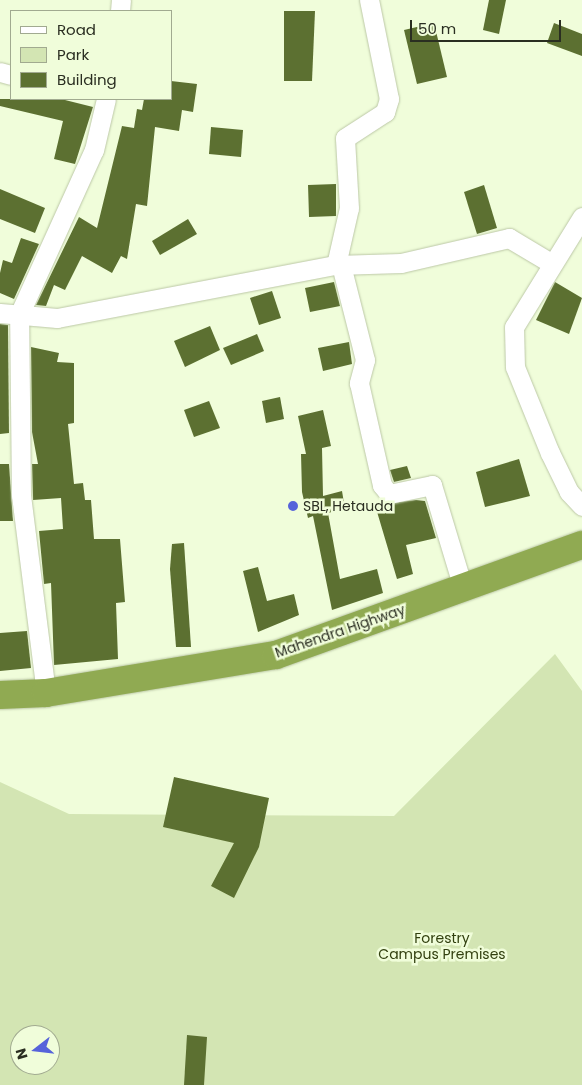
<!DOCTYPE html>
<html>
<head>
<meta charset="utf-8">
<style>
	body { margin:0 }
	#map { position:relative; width:582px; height:1085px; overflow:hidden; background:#f0fdda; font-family:Poppins,sans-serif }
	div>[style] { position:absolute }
	.green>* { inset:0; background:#d3e5b3 }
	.building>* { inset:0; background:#5c7031 }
	.roads { filter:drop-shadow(0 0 1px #bcc8a7) drop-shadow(0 0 1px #bcc8a7) }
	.minor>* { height:19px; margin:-9.5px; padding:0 9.5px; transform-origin:9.5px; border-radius:9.5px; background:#fff }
	.trunk>* { height:28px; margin:-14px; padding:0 14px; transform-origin:14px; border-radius:14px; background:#90aa52 }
	.dots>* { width:14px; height:14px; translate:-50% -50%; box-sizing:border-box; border:2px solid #f0fdda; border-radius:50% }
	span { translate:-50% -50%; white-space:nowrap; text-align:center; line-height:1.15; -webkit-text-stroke:5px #f0fdda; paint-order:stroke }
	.poi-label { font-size:14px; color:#2a2e21 }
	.left { translate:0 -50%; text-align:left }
	.street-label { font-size:14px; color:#2a2e21 }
	.park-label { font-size:14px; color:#32400f }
	.legend { position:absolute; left:10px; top:10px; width:162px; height:90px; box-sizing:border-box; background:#f0fdda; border:1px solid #a1aa90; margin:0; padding:6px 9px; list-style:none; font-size:15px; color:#2a2e21 }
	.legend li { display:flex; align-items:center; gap:10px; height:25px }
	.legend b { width:25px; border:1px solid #a1aa90 }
	.north { position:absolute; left:10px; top:1025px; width:50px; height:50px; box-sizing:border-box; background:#f0fdda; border:1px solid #a1aa90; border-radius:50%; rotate:254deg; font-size:14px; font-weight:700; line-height:20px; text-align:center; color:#2a2e21 }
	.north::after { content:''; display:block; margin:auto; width:18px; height:22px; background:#5663da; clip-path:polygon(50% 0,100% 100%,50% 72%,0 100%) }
	.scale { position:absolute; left:410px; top:20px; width:151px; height:22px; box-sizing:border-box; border:2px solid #2a2e21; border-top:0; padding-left:6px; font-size:15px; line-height:18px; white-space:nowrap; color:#2a2e21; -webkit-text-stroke:4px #f0fdda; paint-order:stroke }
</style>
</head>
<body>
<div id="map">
	<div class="green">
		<div style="clip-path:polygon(evenodd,555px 654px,582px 691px,582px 1085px,0 1085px,0 782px,69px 814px,394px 816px,555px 654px,20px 1035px,50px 1035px,50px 1065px,20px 1065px,20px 1035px)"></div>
	</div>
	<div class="building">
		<div style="clip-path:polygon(489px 0,506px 0,499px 34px,483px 30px)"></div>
		<div style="clip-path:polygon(284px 11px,315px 11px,312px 81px,284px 81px)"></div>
		<div style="clip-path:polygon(434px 23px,447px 77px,417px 84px,404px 30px)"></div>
		<div style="clip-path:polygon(554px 23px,582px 34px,582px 56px,547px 43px)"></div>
		<div style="clip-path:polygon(171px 81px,197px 84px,193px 112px,182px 110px,179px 131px,155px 127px,147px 206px,136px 204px,127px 259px,121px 256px,112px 273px,82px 256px,65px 290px,54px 285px,46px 306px,36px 305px,79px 217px,97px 228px,122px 126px,134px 128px,137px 109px,142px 110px,144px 99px,171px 99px)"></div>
		<div style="clip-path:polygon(0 99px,61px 99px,93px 107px,75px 164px,54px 159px,63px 121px,0 106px)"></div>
		<div style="clip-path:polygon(211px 127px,243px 130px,241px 157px,209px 154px)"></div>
		<div style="clip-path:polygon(336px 184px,336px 216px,309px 217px,308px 185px)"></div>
		<div style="clip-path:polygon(484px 185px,497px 228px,477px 234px,464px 192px)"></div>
		<div style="clip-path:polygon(0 189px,45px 208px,35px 233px,0 219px)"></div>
		<div style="clip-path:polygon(188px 219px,197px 234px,160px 255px,152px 241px)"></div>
		<div style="clip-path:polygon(21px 238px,39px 244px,14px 299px,0 293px,0 273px,3px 260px,12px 263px)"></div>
		<div style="clip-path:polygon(334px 282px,340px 306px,310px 312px,305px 288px)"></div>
		<div style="clip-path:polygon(555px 282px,582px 298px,569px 334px,536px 320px)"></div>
		<div style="clip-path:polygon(272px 291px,281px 318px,259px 325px,250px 298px)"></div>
		<div style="clip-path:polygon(0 324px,8px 325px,9px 433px,0 434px)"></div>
		<div style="clip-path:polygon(210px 326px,220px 350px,185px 367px,174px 341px)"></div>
		<div style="clip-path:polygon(257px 334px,264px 351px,231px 365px,223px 348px)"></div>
		<div style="clip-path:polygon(349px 342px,352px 364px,323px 371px,318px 348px)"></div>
		<div style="clip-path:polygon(31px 347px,59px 353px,57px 362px,74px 363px,74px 423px,68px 424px,74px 484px,83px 483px,85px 500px,91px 500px,94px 539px,120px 539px,125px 602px,116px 603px,118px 659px,54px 665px,51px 583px,44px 584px,39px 531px,63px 529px,61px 498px,33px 500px,32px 464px,38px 464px,32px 432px)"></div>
		<div style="clip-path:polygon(280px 397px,284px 419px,266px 423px,262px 401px)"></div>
		<div style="clip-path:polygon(209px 401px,220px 428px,194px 437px,184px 410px)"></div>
		<div style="clip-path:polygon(323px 410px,331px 446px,322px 448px,323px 496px,342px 491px,345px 509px,328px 513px,340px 579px,377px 569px,383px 593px,332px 610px,313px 516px,308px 518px,302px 492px,301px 454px,306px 454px,298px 416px)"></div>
		<div style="clip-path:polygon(519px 459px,530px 496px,485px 507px,476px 472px)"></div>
		<div style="clip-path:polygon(0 464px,9px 464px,13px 521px,0 521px)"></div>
		<div style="clip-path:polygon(407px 466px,411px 478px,394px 482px,390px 470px)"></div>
		<div style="clip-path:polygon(416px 500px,425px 501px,436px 538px,406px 545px,413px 574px,397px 579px,375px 505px)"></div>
		<div style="clip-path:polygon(184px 543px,191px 647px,176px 647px,170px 569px,172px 544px)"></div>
		<div style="clip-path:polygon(258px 567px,267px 601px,294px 594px,299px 615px,258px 632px,243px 571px)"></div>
		<div style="clip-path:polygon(27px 631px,31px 668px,0 671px,0 633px)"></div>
		<div style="clip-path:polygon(174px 777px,269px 798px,259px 847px,234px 898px,211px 886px,234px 843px,163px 827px)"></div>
		<div style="clip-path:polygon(187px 1035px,207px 1037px,204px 1085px,184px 1085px)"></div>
	</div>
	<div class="roads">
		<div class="minor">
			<div style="left:120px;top:11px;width:11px;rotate:-85deg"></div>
			<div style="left:0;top:72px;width:11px;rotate:15deg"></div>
			<div style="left:582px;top:217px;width:129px;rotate:121.7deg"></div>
			<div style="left:514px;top:327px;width:40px;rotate:88.6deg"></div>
			<div style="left:515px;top:367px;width:93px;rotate:67.9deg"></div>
			<div style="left:550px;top:453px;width:43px;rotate:64deg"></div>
			<div style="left:569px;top:492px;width:19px;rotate:47deg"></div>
			<div style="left:336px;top:265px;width:58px;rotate:-77.2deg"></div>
			<div style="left:349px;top:208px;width:70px;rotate:-93.3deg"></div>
			<div style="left:345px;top:138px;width:48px;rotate:-33deg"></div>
			<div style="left:385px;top:112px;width:14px;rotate:-73deg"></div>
			<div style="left:389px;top:99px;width:101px;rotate:-101.4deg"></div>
			<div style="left:341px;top:265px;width:98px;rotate:75.8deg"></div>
			<div style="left:365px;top:360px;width:24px;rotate:105deg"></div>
			<div style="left:359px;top:383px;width:105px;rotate:77.3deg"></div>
			<div style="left:382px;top:485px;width:11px;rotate:52deg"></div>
			<div style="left:389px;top:494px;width:44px;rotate:-11.8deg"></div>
			<div style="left:432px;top:485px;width:108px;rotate:73.2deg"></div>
			<div style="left:0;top:313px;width:57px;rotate:5deg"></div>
			<div style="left:57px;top:318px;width:284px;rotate:-10.8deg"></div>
			<div style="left:336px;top:265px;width:65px;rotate:-1.8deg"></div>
			<div style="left:401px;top:263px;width:111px;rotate:-13deg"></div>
			<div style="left:509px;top:238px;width:49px;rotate:30.8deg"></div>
			<div style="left:46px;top:693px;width:200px;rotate:-97.2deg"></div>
			<div style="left:21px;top:495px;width:180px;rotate:-90.6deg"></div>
			<div style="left:19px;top:315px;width:181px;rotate:-65.6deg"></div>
			<div style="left:94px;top:150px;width:52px;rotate:-76.8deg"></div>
		</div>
		<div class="trunk">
			<div style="left:0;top:695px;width:46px;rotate:-2.5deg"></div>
			<div style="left:46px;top:693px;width:233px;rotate:-9.4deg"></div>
			<div style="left:276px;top:655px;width:325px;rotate:-19.8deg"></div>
		</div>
	</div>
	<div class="dots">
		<div style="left:293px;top:506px;background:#5663da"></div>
	</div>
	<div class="poi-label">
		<span class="left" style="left:303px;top:506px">SBL, Hetauda</span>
	</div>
	<div class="street-label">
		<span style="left:340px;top:631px;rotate:-19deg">Mahendra Highway</span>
	</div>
	<div class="park-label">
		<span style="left:442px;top:946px">Forestry<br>Campus Premises</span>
	</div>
	<ul class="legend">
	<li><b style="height:6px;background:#fff"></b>Road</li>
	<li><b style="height:14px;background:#d3e5b3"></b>Park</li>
	<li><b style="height:14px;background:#5c7031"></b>Building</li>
	</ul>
	<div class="north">N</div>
	<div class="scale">50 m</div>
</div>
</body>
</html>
